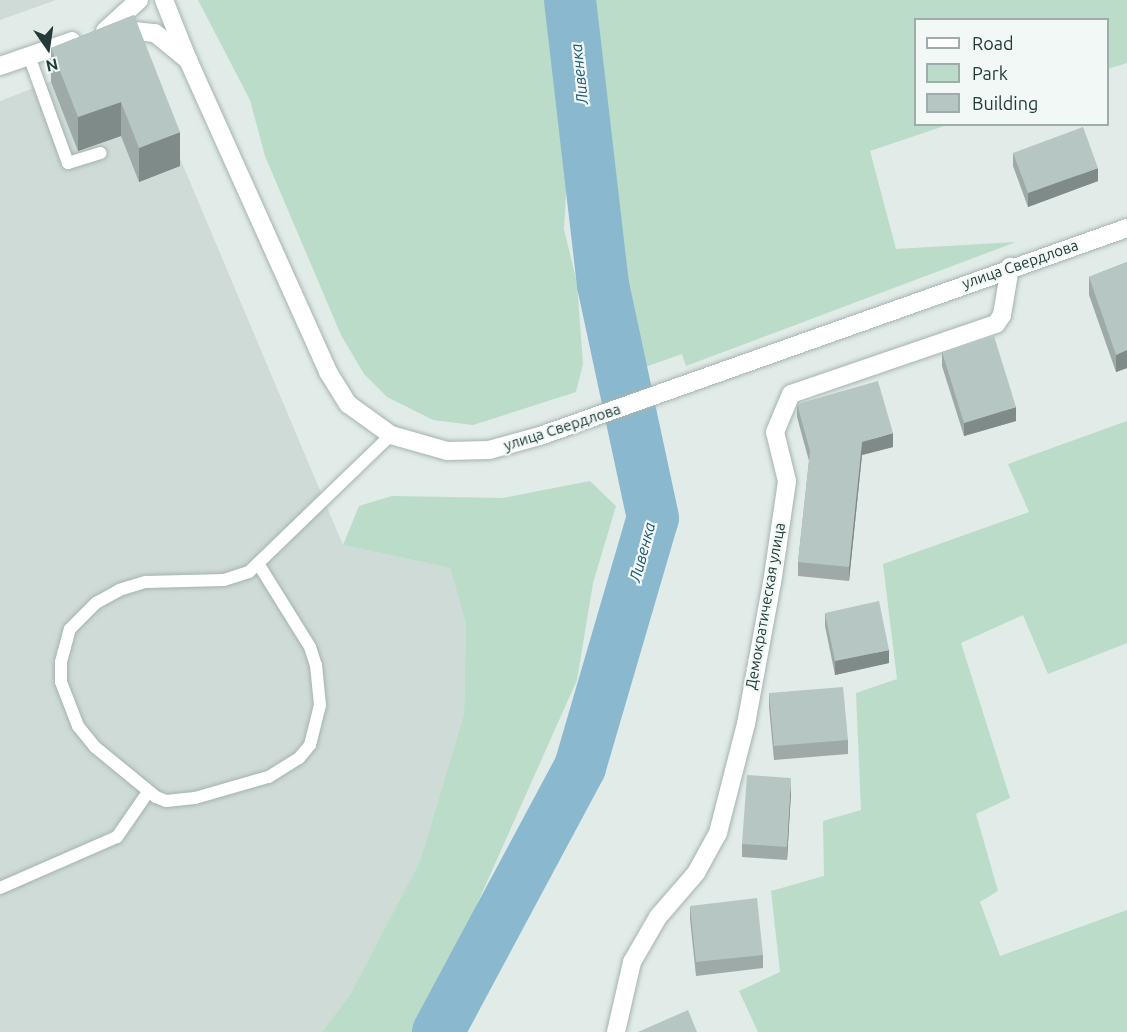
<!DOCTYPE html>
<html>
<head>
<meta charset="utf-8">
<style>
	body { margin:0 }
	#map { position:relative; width:1127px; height:1032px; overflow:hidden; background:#e1ebe8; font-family:Ubuntu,sans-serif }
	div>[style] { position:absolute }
	.built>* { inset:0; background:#cfdbd7 }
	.green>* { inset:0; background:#badcc9 }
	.river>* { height:52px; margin:-26px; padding:0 26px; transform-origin:26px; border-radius:26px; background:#8ab9cf }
	.roads { filter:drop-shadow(0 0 2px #a4b3b0) drop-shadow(0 0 2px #a4b3b0) }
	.lane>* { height:12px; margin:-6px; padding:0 6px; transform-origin:6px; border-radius:6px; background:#fff }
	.street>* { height:18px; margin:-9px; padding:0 9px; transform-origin:9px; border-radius:9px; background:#fff }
	.secondary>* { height:18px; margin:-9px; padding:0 9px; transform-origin:9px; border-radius:9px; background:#fff }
	.wall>* { inset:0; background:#9daaa7 }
	.shaded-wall>* { inset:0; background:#7f8b88 }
	.building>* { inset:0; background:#b6c6c2 }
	span { translate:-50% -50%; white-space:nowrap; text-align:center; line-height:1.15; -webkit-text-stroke:4.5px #f1f8f6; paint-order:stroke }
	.street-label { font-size:15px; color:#223b38 }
	.water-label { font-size:16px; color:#1e5875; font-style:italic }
	.legend { position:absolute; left:914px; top:18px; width:195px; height:108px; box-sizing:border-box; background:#f1f8f6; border:2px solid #9eacaa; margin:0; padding:8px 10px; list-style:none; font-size:18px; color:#223b38 }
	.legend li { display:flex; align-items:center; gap:12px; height:30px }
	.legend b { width:30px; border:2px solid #9eacaa }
	.north { position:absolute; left:18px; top:18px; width:60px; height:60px; -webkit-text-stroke:4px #f1f8f6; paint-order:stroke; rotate:167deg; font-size:16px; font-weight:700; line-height:24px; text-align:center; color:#223b38 }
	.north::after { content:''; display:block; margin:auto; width:21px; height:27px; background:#223b38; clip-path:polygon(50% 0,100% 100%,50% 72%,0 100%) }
</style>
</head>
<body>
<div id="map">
	<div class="built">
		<div style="clip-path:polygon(0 0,56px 0,0 20px)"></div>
		<div style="clip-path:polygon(134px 49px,343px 545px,450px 568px,466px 624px,464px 714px,420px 861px,351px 993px,322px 1032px,0 1032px,0 101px)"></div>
	</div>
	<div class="green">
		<div style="clip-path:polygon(198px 0,551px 0,567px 176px,564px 229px,577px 283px,583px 364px,576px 392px,473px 425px,433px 420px,387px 397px,364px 374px,341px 335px,265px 156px,250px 100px)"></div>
		<div style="clip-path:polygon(587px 0,1127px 0,1127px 63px,1108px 69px,1108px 20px,916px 20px,916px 124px,947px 125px,870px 151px,896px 249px,1016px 242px,686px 366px,682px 354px,631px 372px,629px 343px,634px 313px,626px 274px,608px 231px,610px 216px)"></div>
		<div style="clip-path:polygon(1127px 421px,1127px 643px,1048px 674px,1023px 615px,961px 643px,1010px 798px,976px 814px,998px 891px,980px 902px,1000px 956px,1127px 910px,1127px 1032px,758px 1032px,739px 991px,780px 972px,771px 891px,824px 876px,823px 821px,861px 810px,856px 693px,897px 679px,883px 564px,1029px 512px,1008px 464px)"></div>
		<div style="clip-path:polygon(590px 481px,616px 506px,593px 583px,577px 680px,420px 1032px,322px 1032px,351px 993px,420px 861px,464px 714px,466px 624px,450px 568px,343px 545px,359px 506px,392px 496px,503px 498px)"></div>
	</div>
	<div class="river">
		<div style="left:438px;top:1032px;width:301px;rotate:-61.8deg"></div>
		<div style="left:580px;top:767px;width:259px;rotate:-73.7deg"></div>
		<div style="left:653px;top:518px;width:238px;rotate:-102.1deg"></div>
		<div style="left:603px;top:285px;width:287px;rotate:-96.6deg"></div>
	</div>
	<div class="roads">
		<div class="lane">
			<div style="left:29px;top:56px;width:114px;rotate:70deg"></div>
			<div style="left:68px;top:163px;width:34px;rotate:-17deg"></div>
			<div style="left:259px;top:565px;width:97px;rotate:58.1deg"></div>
			<div style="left:310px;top:647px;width:19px;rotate:72deg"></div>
			<div style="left:316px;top:665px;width:40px;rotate:84.3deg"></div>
			<div style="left:320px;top:705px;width:41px;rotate:104deg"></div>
			<div style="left:310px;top:745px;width:17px;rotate:130deg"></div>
			<div style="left:299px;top:758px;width:36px;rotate:148deg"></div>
			<div style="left:268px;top:777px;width:76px;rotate:164deg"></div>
			<div style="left:195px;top:798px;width:29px;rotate:174deg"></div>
			<div style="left:166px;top:801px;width:11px;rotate:-158deg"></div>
			<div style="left:156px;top:797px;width:79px;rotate:-140.7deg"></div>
			<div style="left:95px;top:747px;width:27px;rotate:-129deg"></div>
			<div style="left:78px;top:726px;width:47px;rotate:-111.1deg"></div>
			<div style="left:61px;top:682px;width:20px;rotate:-90deg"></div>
			<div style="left:61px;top:662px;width:34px;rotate:-75deg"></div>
			<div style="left:70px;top:629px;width:37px;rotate:-45deg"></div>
			<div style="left:96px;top:603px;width:26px;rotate:-29deg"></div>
			<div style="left:119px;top:590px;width:28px;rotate:-17deg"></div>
			<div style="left:146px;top:582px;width:78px;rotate:-1.5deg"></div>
			<div style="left:224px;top:580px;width:26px;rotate:-18deg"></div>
			<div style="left:249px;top:572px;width:197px;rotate:-44deg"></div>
			<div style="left:0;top:888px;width:128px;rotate:-23.6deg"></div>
			<div style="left:117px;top:837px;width:55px;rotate:-55.4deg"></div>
		</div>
		<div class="street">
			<div style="left:164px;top:0;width:65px;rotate:68.2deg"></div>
			<div style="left:105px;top:31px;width:46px;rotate:-42.4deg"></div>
			<div style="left:616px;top:1032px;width:72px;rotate:-77.1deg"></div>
			<div style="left:632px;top:962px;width:52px;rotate:-60deg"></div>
			<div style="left:658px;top:917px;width:58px;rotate:-49.2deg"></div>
			<div style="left:696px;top:873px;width:46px;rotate:-61.2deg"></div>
			<div style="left:718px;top:833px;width:113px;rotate:-75.6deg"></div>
			<div style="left:746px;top:724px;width:143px;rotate:-79.6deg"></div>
			<div style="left:772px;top:583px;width:103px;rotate:-81.6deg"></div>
			<div style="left:787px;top:481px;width:50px;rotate:-103.8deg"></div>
			<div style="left:775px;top:432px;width:41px;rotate:-67.2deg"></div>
			<div style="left:791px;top:394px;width:217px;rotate:-18.9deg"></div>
			<div style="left:996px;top:324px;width:11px;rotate:-56deg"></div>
			<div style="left:1002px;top:315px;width:49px;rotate:-80.5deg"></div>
		</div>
		<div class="secondary">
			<div style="left:116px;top:29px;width:39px;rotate:6deg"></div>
			<div style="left:155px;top:33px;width:43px;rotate:39.3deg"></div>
			<div style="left:188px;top:60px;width:342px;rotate:65.8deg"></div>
			<div style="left:328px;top:372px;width:38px;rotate:58deg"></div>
			<div style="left:348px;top:404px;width:53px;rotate:35.8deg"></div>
			<div style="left:391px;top:435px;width:58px;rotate:15.9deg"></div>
			<div style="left:447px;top:451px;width:42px;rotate:-1.4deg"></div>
			<div style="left:489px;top:450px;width:53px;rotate:-15.4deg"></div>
			<div style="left:540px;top:436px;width:623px;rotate:-19.51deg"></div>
			<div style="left:0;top:66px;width:76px;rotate:-19.1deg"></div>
		</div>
	</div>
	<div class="wall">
		<div style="clip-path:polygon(134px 15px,180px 166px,139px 182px,121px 136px,78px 151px,51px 82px,51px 48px)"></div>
		<div style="clip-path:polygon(1013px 153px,1098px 181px,1028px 207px,1013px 166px)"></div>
		<div style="clip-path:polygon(1127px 262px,1127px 368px,1116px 372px,1089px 295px,1089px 277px)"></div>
		<div style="clip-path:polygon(942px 352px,1016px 421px,964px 436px,942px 366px)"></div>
		<div style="clip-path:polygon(797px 404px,893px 447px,862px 455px,849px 581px,798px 576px,798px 562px,809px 461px,797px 417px)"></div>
		<div style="clip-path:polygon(825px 613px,889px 663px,835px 675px,825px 626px)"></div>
		<div style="clip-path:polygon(769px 693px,848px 740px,848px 754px,774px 760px,769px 707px)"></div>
		<div style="clip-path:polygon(791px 792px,787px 860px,742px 857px,742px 844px)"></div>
		<div style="clip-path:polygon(690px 906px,763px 955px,763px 968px,696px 976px,690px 919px)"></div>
	</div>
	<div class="shaded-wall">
		<div style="clip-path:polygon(121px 102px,121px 136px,78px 151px,78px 117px)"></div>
		<div style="clip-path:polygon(180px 132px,180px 166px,139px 182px,139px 148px)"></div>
		<div style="clip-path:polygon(1098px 168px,1098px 181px,1028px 207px,1028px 193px)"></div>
		<div style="clip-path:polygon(1127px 350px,1127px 368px,1116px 372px,1116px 355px)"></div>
		<div style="clip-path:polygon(1016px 407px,1016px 421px,964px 436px,964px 423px)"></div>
		<div style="clip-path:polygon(893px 433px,893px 447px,862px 455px,849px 581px,849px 567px,862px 442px)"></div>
		<div style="clip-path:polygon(889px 650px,889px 663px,835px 675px,835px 661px)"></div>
		<div style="clip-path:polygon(791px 778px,791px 792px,787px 860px,787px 847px)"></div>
	</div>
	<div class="building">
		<div style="clip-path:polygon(134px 15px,180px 132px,139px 148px,121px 102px,78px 117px,51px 48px)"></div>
		<div style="clip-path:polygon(1083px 127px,1098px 168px,1028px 193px,1013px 153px)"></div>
		<div style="clip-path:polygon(1127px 262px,1127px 350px,1116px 355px,1089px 277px)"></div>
		<div style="clip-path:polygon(994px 336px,1016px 407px,964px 423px,942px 352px)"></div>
		<div style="clip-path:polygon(878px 381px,893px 433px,862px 442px,849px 567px,798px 562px,810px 451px,797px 404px)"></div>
		<div style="clip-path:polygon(879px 601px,889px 650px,835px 661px,825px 613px)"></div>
		<div style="clip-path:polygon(843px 687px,848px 740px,774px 746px,769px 693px)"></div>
		<div style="clip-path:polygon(747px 775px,791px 778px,787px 847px,742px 844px)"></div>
		<div style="clip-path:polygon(757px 898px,763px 955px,696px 962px,690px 906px)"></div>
		<div style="clip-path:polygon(688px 1010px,697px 1032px,638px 1032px)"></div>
	</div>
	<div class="street-label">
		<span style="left:1020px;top:264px;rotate:-19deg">улица Свердлова</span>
		<span style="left:562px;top:427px;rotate:-18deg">улица Свердлова</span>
		<span style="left:765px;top:606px;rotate:-80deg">Демократическая улица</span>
	</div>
	<div class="water-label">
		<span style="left:579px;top:74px;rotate:-96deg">Ливенка</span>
		<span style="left:642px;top:552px;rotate:-75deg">Ливенка</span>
	</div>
	<ul class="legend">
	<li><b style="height:8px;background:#fff"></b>Road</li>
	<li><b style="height:16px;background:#badcc9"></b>Park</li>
	<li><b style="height:16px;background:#b6c6c2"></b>Building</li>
	</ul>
	<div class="north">N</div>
</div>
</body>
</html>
